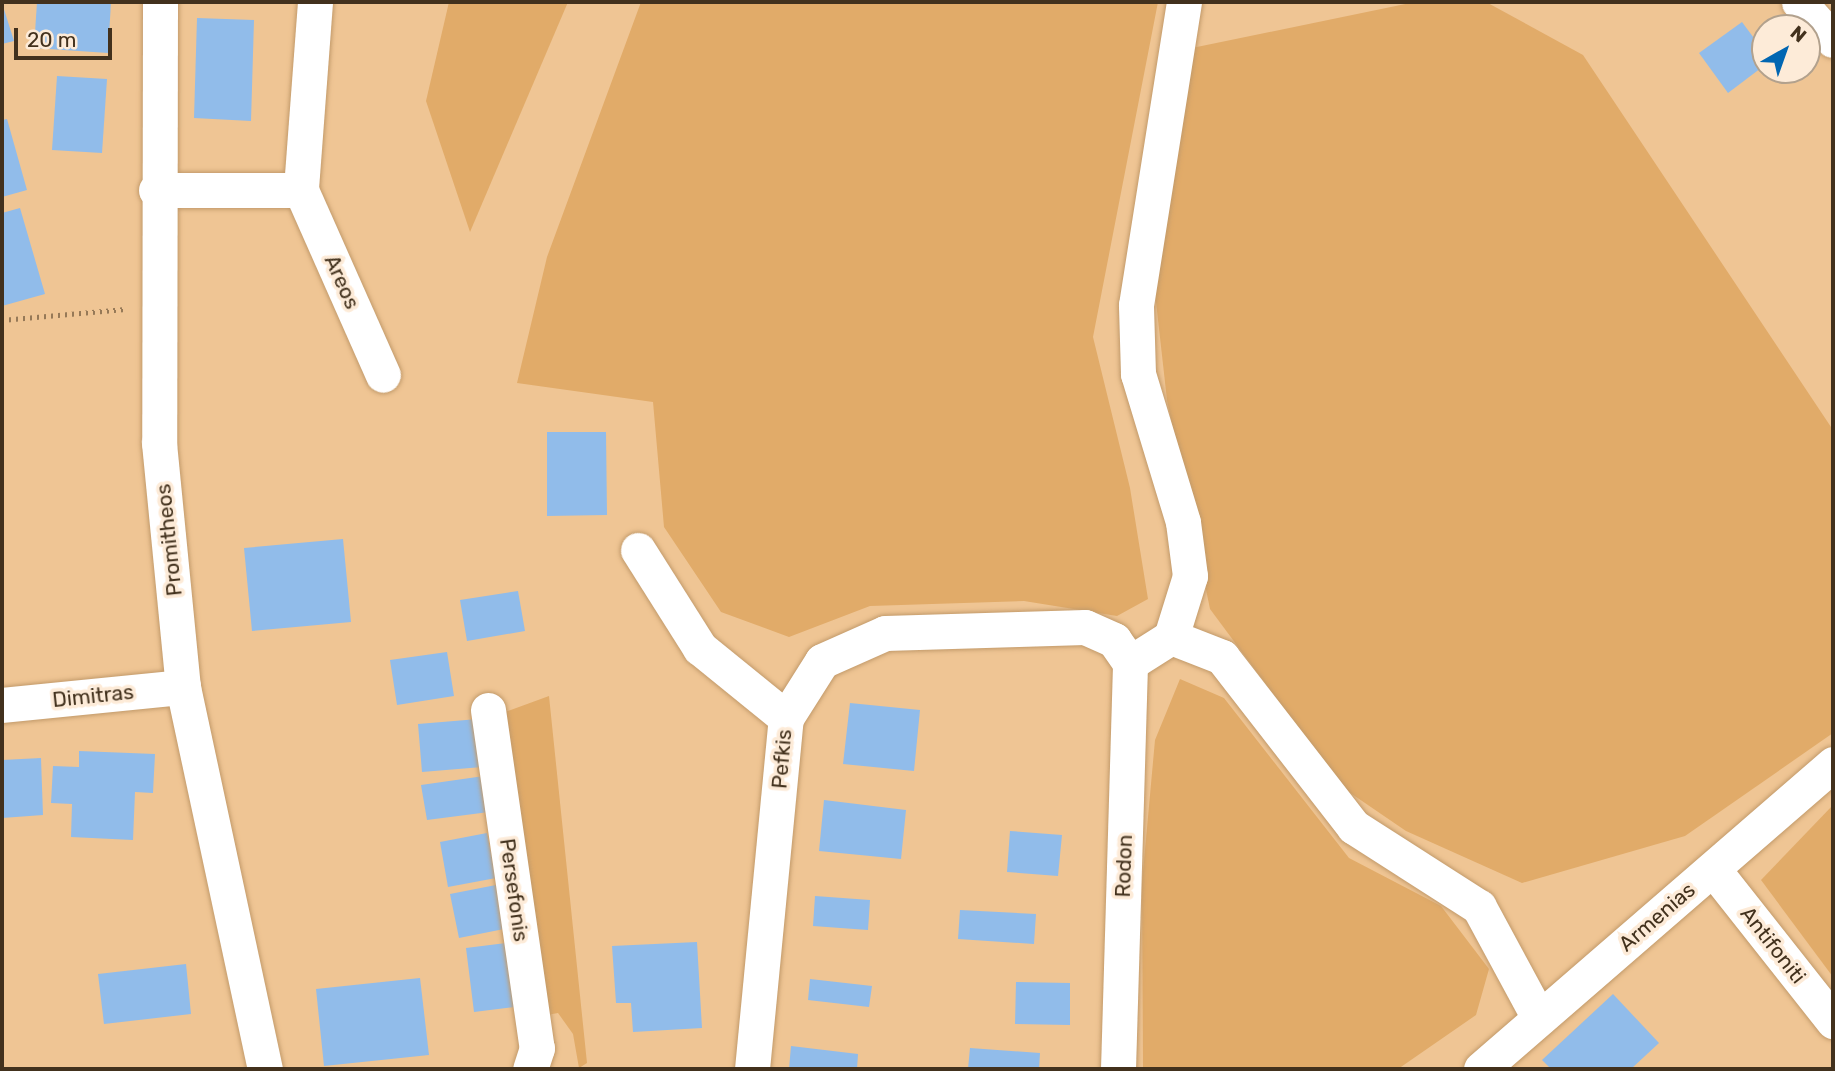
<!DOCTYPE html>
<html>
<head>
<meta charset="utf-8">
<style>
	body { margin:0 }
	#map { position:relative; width:1835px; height:1071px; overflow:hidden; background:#efc594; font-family:Rubik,sans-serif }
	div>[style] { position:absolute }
	.green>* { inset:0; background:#e1ab69 }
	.building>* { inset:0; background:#91bcea }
	.path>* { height:4.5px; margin-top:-2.25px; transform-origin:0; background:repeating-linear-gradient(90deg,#967957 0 2px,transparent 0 7px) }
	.roads { filter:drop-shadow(0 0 2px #c29a6a) drop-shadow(0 0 2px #c29a6a) }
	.minor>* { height:35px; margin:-17.5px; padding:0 17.5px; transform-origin:17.5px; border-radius:17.5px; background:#fff }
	span { translate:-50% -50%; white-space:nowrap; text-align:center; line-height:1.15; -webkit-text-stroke:7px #fdebd8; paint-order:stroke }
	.street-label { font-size:21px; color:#42311d }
	.frame { position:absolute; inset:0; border:4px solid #42311d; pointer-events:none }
	.north { position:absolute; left:1751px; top:14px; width:70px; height:70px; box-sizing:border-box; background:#fdebd8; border:2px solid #b2a18d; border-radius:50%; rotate:40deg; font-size:19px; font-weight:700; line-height:28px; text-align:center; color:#42311d }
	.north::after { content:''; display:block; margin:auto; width:24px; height:32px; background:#0166b2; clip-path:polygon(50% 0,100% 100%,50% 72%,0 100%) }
	.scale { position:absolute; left:14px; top:28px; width:98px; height:32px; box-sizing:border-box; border:4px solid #42311d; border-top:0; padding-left:9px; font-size:21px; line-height:24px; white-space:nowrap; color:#42311d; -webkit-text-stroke:5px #fdebd8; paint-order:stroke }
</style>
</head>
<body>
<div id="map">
	<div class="green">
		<div style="clip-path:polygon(449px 2px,568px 2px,470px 232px,426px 101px)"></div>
		<div style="clip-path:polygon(641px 2px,1158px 2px,1093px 337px,1130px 488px,1148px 599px,1117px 616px,1024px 601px,870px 606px,789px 637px,721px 612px,664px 527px,653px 402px,517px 383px,547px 257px)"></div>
		<div style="clip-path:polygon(1415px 2px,1486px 2px,1583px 55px,1833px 430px,1833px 733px,1685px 836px,1522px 883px,1406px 831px,1343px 788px,1210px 609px,1167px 400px,1155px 293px,1192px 48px)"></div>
		<div style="clip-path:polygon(1180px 679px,1224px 698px,1349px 858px,1441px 906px,1489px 969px,1476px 1015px,1398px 1069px,1143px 1069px,1142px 883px,1155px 740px)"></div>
		<div style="clip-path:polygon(549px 696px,587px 1063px,579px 1068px,573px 1034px,558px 1013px,547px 1015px,505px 712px)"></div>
		<div style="clip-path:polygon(1833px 805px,1833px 977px,1761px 880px)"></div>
	</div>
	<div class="building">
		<div style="clip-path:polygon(37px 2px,111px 2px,108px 53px,34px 48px)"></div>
		<div style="clip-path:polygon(2px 3px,14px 41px,2px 44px)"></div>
		<div style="clip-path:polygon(197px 18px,254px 20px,251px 121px,194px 118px)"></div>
		<div style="clip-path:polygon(1742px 22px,1765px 53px,1765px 65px,1728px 93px,1699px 53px)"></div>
		<div style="clip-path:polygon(57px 76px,107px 79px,102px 153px,52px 150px)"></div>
		<div style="clip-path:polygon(7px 119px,27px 190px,2px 197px,2px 120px)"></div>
		<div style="clip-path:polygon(20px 208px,45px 294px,2px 306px,2px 213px)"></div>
		<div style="clip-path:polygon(547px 432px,606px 432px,607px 515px,547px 516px)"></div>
		<div style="clip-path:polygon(343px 539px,351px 622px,252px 631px,244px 548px)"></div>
		<div style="clip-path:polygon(518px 591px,525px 631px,467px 641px,460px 600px)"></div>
		<div style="clip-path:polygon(447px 652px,454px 696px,397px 705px,390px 660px)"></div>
		<div style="clip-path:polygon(850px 703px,920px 710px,914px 771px,843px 764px)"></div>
		<div style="clip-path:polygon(478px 719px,482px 767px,422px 772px,418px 724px)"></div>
		<div style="clip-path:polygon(79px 751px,155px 754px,153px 793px,135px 792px,133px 840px,71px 837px,72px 804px,51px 803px,53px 766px,79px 767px)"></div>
		<div style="clip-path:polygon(41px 758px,43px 815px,2px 818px,2px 760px)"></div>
		<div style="clip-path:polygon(484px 776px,489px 812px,427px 820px,421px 785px)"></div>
		<div style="clip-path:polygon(824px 800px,906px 810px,901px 859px,819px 851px)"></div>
		<div style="clip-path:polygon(1010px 831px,1062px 835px,1058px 876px,1007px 872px)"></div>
		<div style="clip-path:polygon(487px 833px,496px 878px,448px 887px,440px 842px)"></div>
		<div style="clip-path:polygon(496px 885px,504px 929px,459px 938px,450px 894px)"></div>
		<div style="clip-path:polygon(815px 896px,870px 900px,868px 930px,813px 926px)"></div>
		<div style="clip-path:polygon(960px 910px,1036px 914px,1034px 944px,958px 939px)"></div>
		<div style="clip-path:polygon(697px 942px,702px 1028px,633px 1032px,631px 1003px,616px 1003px,612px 946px)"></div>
		<div style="clip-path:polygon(506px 943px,515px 1007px,474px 1012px,466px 948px)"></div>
		<div style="clip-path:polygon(186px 964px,191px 1014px,104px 1024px,98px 974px)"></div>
		<div style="clip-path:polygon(420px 978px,429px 1055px,324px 1066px,316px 989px)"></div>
		<div style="clip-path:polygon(810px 979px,872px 986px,869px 1007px,808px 1000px)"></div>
		<div style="clip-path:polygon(1016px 982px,1070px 983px,1070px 1025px,1015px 1024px)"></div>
		<div style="clip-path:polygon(1613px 994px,1659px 1043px,1631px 1069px,1551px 1069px,1542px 1060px)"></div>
		<div style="clip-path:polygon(791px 1046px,858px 1054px,857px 1069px,789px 1069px)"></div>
		<div style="clip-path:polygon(970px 1048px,1040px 1053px,1039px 1069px,968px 1069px)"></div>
	</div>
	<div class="path">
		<div style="left:2px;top:320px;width:124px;rotate:-5.1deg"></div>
	</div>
	<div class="roads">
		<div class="minor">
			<div style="left:160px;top:2px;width:441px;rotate:90.1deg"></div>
			<div style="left:159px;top:443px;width:245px;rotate:84.4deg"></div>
			<div style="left:183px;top:687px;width:391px;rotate:77.9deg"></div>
			<div style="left:315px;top:2px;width:189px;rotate:94.3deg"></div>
			<div style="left:301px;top:190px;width:202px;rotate:66.1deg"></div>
			<div style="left:1799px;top:2px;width:51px;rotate:48.2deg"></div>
			<div style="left:156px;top:190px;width:145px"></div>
			<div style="left:638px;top:550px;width:116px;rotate:57.7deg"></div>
			<div style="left:700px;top:648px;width:111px;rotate:39.1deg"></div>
			<div style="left:1171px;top:637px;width:55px;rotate:21.4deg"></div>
			<div style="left:1222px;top:657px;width:215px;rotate:52.2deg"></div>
			<div style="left:1354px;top:827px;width:148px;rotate:32.6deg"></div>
			<div style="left:1479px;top:907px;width:126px;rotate:61.6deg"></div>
			<div style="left:1130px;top:663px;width:49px;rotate:-32.4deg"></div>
			<div style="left:1171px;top:637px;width:64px;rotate:-72.7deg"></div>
			<div style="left:1190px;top:576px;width:54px;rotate:-97.4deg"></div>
			<div style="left:1183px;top:522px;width:155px;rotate:-106.9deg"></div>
			<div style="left:1138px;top:374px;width:69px;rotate:-91.7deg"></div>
			<div style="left:1136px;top:305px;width:307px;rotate:-81deg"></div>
			<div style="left:2px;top:705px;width:182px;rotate:-5.7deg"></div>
			<div style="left:488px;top:710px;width:342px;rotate:81.8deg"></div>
			<div style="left:537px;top:1048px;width:22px;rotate:108deg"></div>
			<div style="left:1713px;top:869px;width:194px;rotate:51.7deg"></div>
			<div style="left:752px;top:1069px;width:353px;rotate:-84.5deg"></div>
			<div style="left:786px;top:718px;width:67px;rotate:-57.7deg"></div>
			<div style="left:822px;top:661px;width:69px;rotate:-24deg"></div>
			<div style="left:885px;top:633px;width:200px;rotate:-1.7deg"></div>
			<div style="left:1085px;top:627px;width:32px;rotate:24deg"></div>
			<div style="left:1114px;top:640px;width:28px;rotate:55deg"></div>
			<div style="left:1118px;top:1069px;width:406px;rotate:-88.3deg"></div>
			<div style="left:1481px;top:1069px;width:466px;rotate:-40.9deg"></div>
		</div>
	</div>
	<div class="street-label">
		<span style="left:342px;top:282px;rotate:66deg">Areos</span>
		<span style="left:169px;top:540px;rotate:-96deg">Promitheos</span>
		<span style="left:93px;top:696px;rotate:-6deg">Dimitras</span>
		<span style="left:782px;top:759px;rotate:-85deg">Pefkis</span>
		<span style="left:1124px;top:866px;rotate:-88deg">Rodon</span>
		<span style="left:514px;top:890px;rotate:82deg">Persefonis</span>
		<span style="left:1657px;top:917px;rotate:-41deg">Armenias</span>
		<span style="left:1773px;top:945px;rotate:52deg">Antifoniti</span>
	</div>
	<div class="frame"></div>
	<div class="north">N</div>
	<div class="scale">20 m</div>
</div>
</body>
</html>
